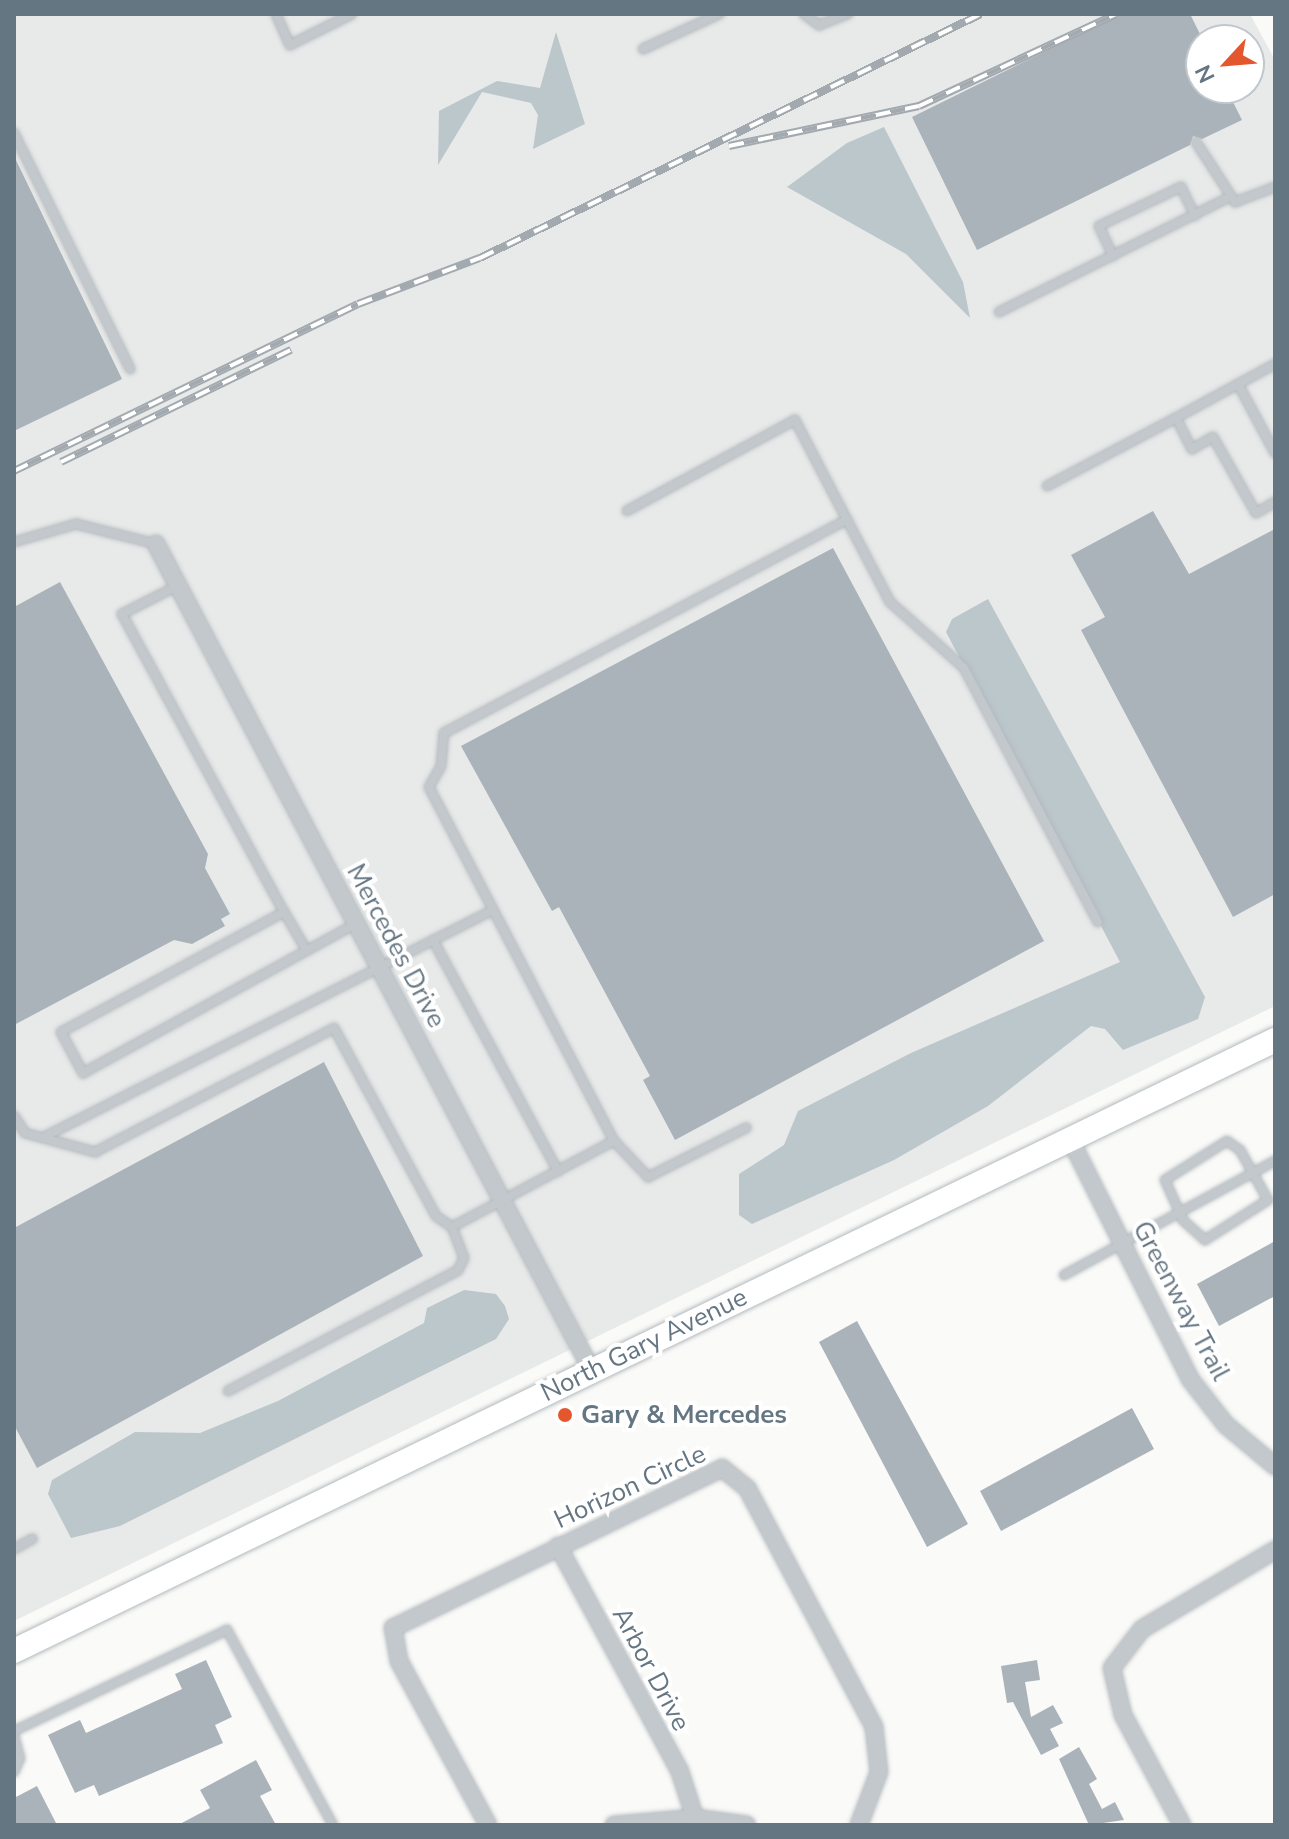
<!DOCTYPE html>
<html>
<head>
<meta charset="utf-8">
<style>
	body { margin:0 }
	#map { position:relative; width:1289px; height:1839px; overflow:hidden; background:#fafaf8; font-family:"Nunito Sans",sans-serif }
	div>[style] { position:absolute }
	.built>* { inset:0; background:#e8e9e9 }
	.water>* { inset:0; background:#bbc7cb }
	.building>* { inset:0; background:#aab3b9 }
	.roads { filter:drop-shadow(0 0 2px #b3babf) drop-shadow(0 0 2px #b3babf) }
	.lane>* { height:8px; margin:-4px; padding:0 4px; transform-origin:4px; border-radius:4px; background:#c3c8cc }
	.street>* { height:16px; margin:-8px; padding:0 8px; transform-origin:8px; border-radius:8px; background:#c3c8cc }
	.secondary>* { height:24px; margin:-12px; padding:0 12px; transform-origin:12px; border-radius:12px; background:#fff }
	.rail>* { height:8px; margin-top:-4px; transform-origin:0; background:repeating-linear-gradient(90deg,#fff 0 15px,#a2aab0 0 30px); box-sizing:border-box; border-block:2px solid #a2aab0 }
	.dots>* { width:22px; height:22px; translate:-50% -50%; box-sizing:border-box; border:4px solid #fff; border-radius:50% }
	span { translate:-50% -50%; white-space:nowrap; text-align:center; line-height:1.15; -webkit-text-stroke:8px #fff; paint-order:stroke }
	.street-label { font-size:26px; color:#657683 }
	.poi-label { font-size:26px; color:#657683; font-weight:700 }
	.left { translate:0 -50%; text-align:left }
	.frame { position:absolute; inset:0; border:16px solid #657683; pointer-events:none }
	.north { position:absolute; left:1185px; top:24px; width:80px; height:80px; box-sizing:border-box; background:#fff; border:2px solid #c1c8cd; border-radius:50%; rotate:244deg; font-size:22px; font-weight:700; line-height:32px; text-align:center; color:#657683 }
	.north::after { content:''; display:block; margin:auto; width:28px; height:36px; background:#e4572e; clip-path:polygon(50% 0,100% 100%,50% 72%,0 100%) }
</style>
</head>
<body>
<div id="map">
	<div class="built">
		<div style="clip-path:polygon(evenodd,14px 14px,1250px 14px,1275px 60px,1275px 1006px,14px 1621px,14px 14px,1201px 40px,1249px 40px,1249px 88px,1201px 88px,1201px 40px)"></div>
	</div>
	<div class="water">
		<div style="clip-path:polygon(556px 32px,585px 124px,533px 149px,538px 115px,531px 103px,482px 92px,438px 165px,439px 111px,497px 81px,540px 88px)"></div>
		<div style="clip-path:polygon(884px 127px,963px 282px,970px 318px,906px 254px,787px 187px,847px 143px)"></div>
		<div style="clip-path:polygon(988px 599px,1205px 997px,1198px 1019px,1123px 1050px,1105px 1029px,1091px 1026px,988px 1106px,894px 1160px,752px 1224px,739px 1215px,739px 1174px,784px 1145px,798px 1111px,911px 1053px,1120px 962px,946px 632px,952px 619px)"></div>
		<div style="clip-path:polygon(464px 1290px,496px 1294px,505px 1306px,509px 1319px,496px 1339px,120px 1526px,71px 1538px,48px 1494px,52px 1480px,135px 1432px,200px 1433px,278px 1401px,424px 1323px,427px 1308px)"></div>
	</div>
	<div class="building">
		<div style="clip-path:polygon(1121px 14px,1190px 14px,1201px 36px,1201px 88px,1226px 88px,1242px 120px,1202px 139px,1193px 136px,1190px 145px,977px 250px,912px 117px)"></div>
		<div style="clip-path:polygon(14px 156px,122px 379px,14px 431px)"></div>
		<div style="clip-path:polygon(1153px 511px,1189px 574px,1275px 529px,1275px 894px,1233px 917px,1081px 630px,1105px 617px,1071px 555px)"></div>
		<div style="clip-path:polygon(833px 548px,1044px 941px,675px 1140px,643px 1080px,650px 1076px,559px 907px,552px 911px,461px 746px)"></div>
		<div style="clip-path:polygon(60px 582px,208px 854px,205px 868px,230px 914px,221px 919px,225px 926px,192px 944px,174px 940px,14px 1025px,14px 607px)"></div>
		<div style="clip-path:polygon(324px 1062px,423px 1256px,37px 1468px,14px 1425px,14px 1228px)"></div>
		<div style="clip-path:polygon(1275px 1241px,1275px 1296px,1219px 1326px,1197px 1284px)"></div>
		<div style="clip-path:polygon(857px 1321px,968px 1524px,927px 1547px,819px 1342px)"></div>
		<div style="clip-path:polygon(1132px 1408px,1154px 1449px,1001px 1531px,980px 1491px)"></div>
		<div style="clip-path:polygon(206px 1660px,232px 1717px,215px 1725px,223px 1743px,99px 1796px,94px 1785px,75px 1793px,48px 1735px,80px 1720px,86px 1733px,182px 1689px,175px 1674px)"></div>
		<div style="clip-path:polygon(1037px 1660px,1040px 1680px,1025px 1682px,1031px 1717px,1053px 1705px,1063px 1723px,1050px 1729px,1059px 1746px,1041px 1755px,1013px 1702px,1007px 1703px,1001px 1666px)"></div>
		<div style="clip-path:polygon(1079px 1747px,1097px 1779px,1089px 1784px,1102px 1809px,1115px 1802px,1124px 1820px,1089px 1825px,1059px 1759px)"></div>
		<div style="clip-path:polygon(256px 1760px,272px 1790px,260px 1796px,276px 1825px,178px 1825px,210px 1808px,200px 1790px)"></div>
		<div style="clip-path:polygon(37px 1786px,57px 1825px,14px 1825px,14px 1798px)"></div>
	</div>
	<div class="roads">
		<div class="lane">
			<div style="left:276px;top:14px;width:34px;rotate:66deg"></div>
			<div style="left:290px;top:45px;width:69px;rotate:-26.6deg"></div>
			<div style="left:804px;top:14px;width:19px;rotate:36deg"></div>
			<div style="left:819px;top:25px;width:31px;rotate:-21deg"></div>
			<div style="left:643px;top:49px;width:84px;rotate:-24.7deg"></div>
			<div style="left:14px;top:133px;width:263px;rotate:63.8deg"></div>
			<div style="left:1196px;top:142px;width:72px;rotate:57deg"></div>
			<div style="left:1235px;top:202px;width:43px;rotate:-20.6deg"></div>
			<div style="left:1113px;top:256px;width:33px;rotate:-115deg"></div>
			<div style="left:1099px;top:226px;width:91px;rotate:-25.4deg"></div>
			<div style="left:1181px;top:187px;width:32px;rotate:64deg"></div>
			<div style="left:999px;top:312px;width:256px;rotate:-26.5deg"></div>
			<div style="left:1275px;top:364px;width:113px;rotate:151.4deg"></div>
			<div style="left:1176px;top:418px;width:35px;rotate:63deg"></div>
			<div style="left:1192px;top:449px;width:24px;rotate:-30deg"></div>
			<div style="left:1213px;top:437px;width:87px;rotate:60.5deg"></div>
			<div style="left:1256px;top:513px;width:22px;rotate:-30deg"></div>
			<div style="left:1238px;top:384px;width:78px;rotate:61.8deg"></div>
			<div style="left:1047px;top:486px;width:146px;rotate:-27.8deg"></div>
			<div style="left:847px;top:520px;width:93px;rotate:62.3deg"></div>
			<div style="left:890px;top:602px;width:99px;rotate:41.7deg"></div>
			<div style="left:964px;top:668px;width:287px;rotate:62.2deg"></div>
			<div style="left:14px;top:542px;width:65px;rotate:-16.2deg"></div>
			<div style="left:76px;top:524px;width:82px;rotate:14deg"></div>
			<div style="left:177px;top:586px;width:62px;rotate:153deg"></div>
			<div style="left:122px;top:614px;width:339px;rotate:61.5deg"></div>
			<div style="left:284px;top:912px;width:253px;rotate:151.7deg"></div>
			<div style="left:61px;top:1032px;width:47px;rotate:61.8deg"></div>
			<div style="left:83px;top:1073px;width:312px;rotate:-28.7deg"></div>
			<div style="left:284px;top:912px;width:45px;rotate:59.5deg"></div>
			<div style="left:433px;top:940px;width:263px;rotate:61.6deg"></div>
			<div style="left:14px;top:1116px;width:20px;rotate:57deg"></div>
			<div style="left:25px;top:1133px;width:73px;rotate:15.2deg"></div>
			<div style="left:95px;top:1152px;width:269px;rotate:-27.4deg"></div>
			<div style="left:334px;top:1028px;width:214px;rotate:61.5deg"></div>
			<div style="left:436px;top:1216px;width:19px;rotate:35deg"></div>
			<div style="left:452px;top:1227px;width:183px;rotate:-28deg"></div>
			<div style="left:614px;top:1141px;width:399px;rotate:-117.6deg"></div>
			<div style="left:429px;top:787px;width:24px;rotate:-60deg"></div>
			<div style="left:441px;top:766px;width:33px;rotate:-85deg"></div>
			<div style="left:444px;top:733px;width:456px;rotate:-27.9deg"></div>
			<div style="left:847px;top:520px;width:113px;rotate:-117.5deg"></div>
			<div style="left:795px;top:420px;width:191px;rotate:151.6deg"></div>
			<div style="left:44px;top:1137px;width:503px;rotate:-26.82deg"></div>
			<div style="left:614px;top:1141px;width:50px;rotate:46.6deg"></div>
			<div style="left:648px;top:1177px;width:110px;rotate:-26.6deg"></div>
			<div style="left:1227px;top:1141px;width:16px;rotate:35deg"></div>
			<div style="left:1240px;top:1150px;width:57px;rotate:60.8deg"></div>
			<div style="left:1268px;top:1200px;width:75px;rotate:147.6deg"></div>
			<div style="left:1205px;top:1240px;width:30px;rotate:-138deg"></div>
			<div style="left:1183px;top:1220px;width:44px;rotate:-114.2deg"></div>
			<div style="left:1165px;top:1180px;width:73px;rotate:-32.2deg"></div>
			<div style="left:1064px;top:1275px;width:240px;rotate:-28.4deg"></div>
			<div style="left:228px;top:1391px;width:260px;rotate:-27.7deg"></div>
			<div style="left:458px;top:1270px;width:13px;rotate:-63deg"></div>
			<div style="left:464px;top:1258px;width:33px;rotate:-111deg"></div>
			<div style="left:14px;top:1549px;width:21px;rotate:-29deg"></div>
			<div style="left:14px;top:1731px;width:236px;rotate:-25.4deg"></div>
			<div style="left:227px;top:1630px;width:222px;rotate:61.5deg"></div>
			<div style="left:14px;top:1736px;width:23px;rotate:75deg"></div>
			<div style="left:20px;top:1758px;width:15px;rotate:113deg"></div>
		</div>
		<div class="street">
			<div style="left:156px;top:544px;width:935px;rotate:62.2deg"></div>
			<div style="left:1070px;top:1139px;width:268px;rotate:63.4deg"></div>
			<div style="left:1190px;top:1379px;width:58px;rotate:52deg"></div>
			<div style="left:1226px;top:1425px;width:64px;rotate:39.9deg"></div>
			<div style="left:558px;top:1546px;width:257px;rotate:61.6deg"></div>
			<div style="left:680px;top:1772px;width:48px;rotate:71.9deg"></div>
			<div style="left:488px;top:1825px;width:187px;rotate:-118.5deg"></div>
			<div style="left:399px;top:1661px;width:34px;rotate:-100deg"></div>
			<div style="left:393px;top:1628px;width:366px;rotate:-25.9deg"></div>
			<div style="left:722px;top:1468px;width:32px;rotate:39deg"></div>
			<div style="left:747px;top:1488px;width:271px;rotate:62deg"></div>
			<div style="left:874px;top:1727px;width:45px;rotate:83.7deg"></div>
			<div style="left:879px;top:1772px;width:57px;rotate:110.7deg"></div>
			<div style="left:614px;top:1825px;width:81px;rotate:-4.9deg"></div>
			<div style="left:695px;top:1818px;width:52px;rotate:7.7deg"></div>
			<div style="left:1182px;top:1825px;width:125px;rotate:-118.2deg"></div>
			<div style="left:1123px;top:1715px;width:48px;rotate:-103.2deg"></div>
			<div style="left:1112px;top:1668px;width:49px;rotate:-52.4deg"></div>
			<div style="left:1142px;top:1629px;width:155px;rotate:-30.7deg"></div>
		</div>
		<div class="secondary">
			<div style="left:14px;top:1651px;width:1401px;rotate:-25.85deg"></div>
		</div>
	</div>
	<div class="rail">
		<div style="left:729px;top:146px;width:194px;rotate:-11.9deg"></div>
		<div style="left:919px;top:106px;width:217px;rotate:-25deg"></div>
		<div style="left:61px;top:462px;width:256px;rotate:-26deg"></div>
		<div style="left:14px;top:471px;width:382px;rotate:-25.9deg"></div>
		<div style="left:358px;top:304px;width:130px;rotate:-20.7deg"></div>
		<div style="left:480px;top:258px;width:557px;rotate:-25.97deg"></div>
	</div>
	<div class="dots">
		<div style="left:565px;top:1415px;background:#e4572e"></div>
	</div>
	<div class="street-label">
		<span style="left:396px;top:946px;rotate:62deg">Mercedes Drive</span>
		<span style="left:1181px;top:1301px;rotate:62deg">Greenway Trail</span>
		<span style="left:644px;top:1345px;rotate:-26deg">North Gary Avenue</span>
		<span style="left:630px;top:1487px;rotate:-25deg">Horizon Circle</span>
		<span style="left:651px;top:1669px;rotate:62deg">Arbor Drive</span>
	</div>
	<div class="poi-label">
		<span class="left" style="left:581px;top:1415px">Gary &amp; Mercedes</span>
	</div>
	<div class="frame"></div>
	<div class="north">N</div>
</div>
</body>
</html>
